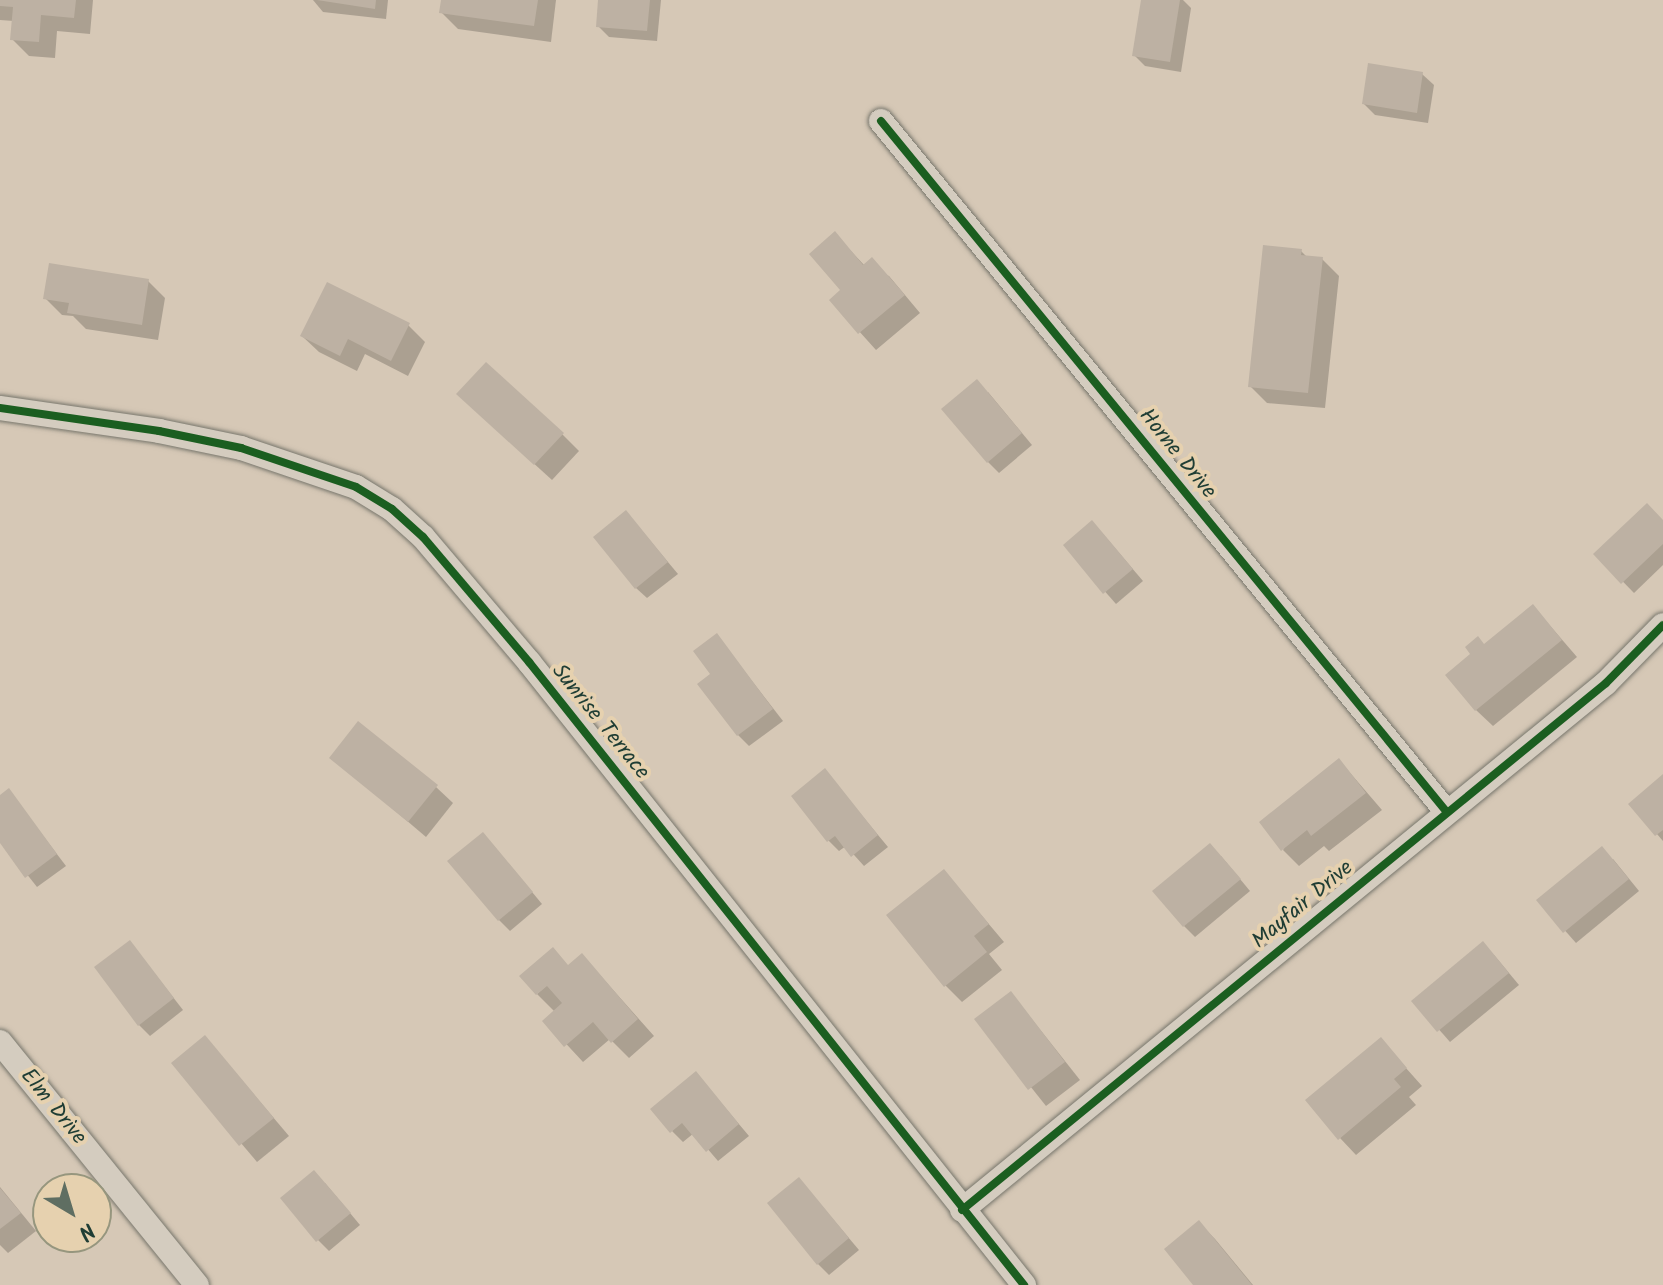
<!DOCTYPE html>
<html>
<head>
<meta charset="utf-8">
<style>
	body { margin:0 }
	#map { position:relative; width:1663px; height:1285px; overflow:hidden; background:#d6c8b6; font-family:Kalam,sans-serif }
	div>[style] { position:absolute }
	.shadow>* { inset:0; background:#0003 }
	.building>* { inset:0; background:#bdb1a3 }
	.roads { filter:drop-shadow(0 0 2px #77766c) drop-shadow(0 0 2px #77766c) }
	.minor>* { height:24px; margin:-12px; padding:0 12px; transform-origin:12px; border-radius:12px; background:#d4ccbf }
	.cycleway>* { height:8px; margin:-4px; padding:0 4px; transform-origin:4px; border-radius:4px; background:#1b5e20 }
	span { translate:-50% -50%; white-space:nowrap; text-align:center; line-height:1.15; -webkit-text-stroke:8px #e6d1af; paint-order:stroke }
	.street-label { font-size:22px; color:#1f3d34 }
	.north { position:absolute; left:32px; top:1173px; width:80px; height:80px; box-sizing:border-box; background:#e6d1af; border:2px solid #96967e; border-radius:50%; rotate:142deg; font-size:22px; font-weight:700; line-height:32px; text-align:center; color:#1f3d34 }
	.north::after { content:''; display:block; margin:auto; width:28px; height:36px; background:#5f6e62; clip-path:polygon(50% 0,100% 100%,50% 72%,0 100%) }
</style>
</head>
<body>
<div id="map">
	<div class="shadow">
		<div style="clip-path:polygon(0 0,93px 0,90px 34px,57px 31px,55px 58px,29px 56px,12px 39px,14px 21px,0 20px)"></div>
		<div style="clip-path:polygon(313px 0,388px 0,386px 19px,323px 12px)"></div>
		<div style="clip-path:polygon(443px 0,556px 0,551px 42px,458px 29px,441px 12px)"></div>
		<div style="clip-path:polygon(600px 0,661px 0,657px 41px,609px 37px,598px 26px)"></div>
		<div style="clip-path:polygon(1143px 0,1183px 0,1191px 8px,1181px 72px,1145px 66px,1134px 55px)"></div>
		<div style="clip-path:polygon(1422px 74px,1434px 85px,1428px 123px,1375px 115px,1364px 104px)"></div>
		<div style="clip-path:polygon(835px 234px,865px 266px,889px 276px,920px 313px,876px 350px,831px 300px,843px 290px)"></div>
		<div style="clip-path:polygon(1301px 251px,1307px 257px,1322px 259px,1339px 276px,1325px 408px,1267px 403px,1250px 386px)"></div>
		<div style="clip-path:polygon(148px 281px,165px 298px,158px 340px,86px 329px,73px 316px,62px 315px,45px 298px)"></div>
		<div style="clip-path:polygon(408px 325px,425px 342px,408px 376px,365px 354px,357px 371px,319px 352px,302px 336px)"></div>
		<div style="clip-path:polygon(988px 392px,1032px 445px,999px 473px,988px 462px)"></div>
		<div style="clip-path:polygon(475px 410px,562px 434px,579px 451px,552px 480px)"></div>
		<div style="clip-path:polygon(626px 512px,678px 574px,647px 598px,636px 588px)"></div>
		<div style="clip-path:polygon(1663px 522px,1663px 565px,1634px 593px,1596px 554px)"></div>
		<div style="clip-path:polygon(1103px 534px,1143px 581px,1116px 604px,1065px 546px)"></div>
		<div style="clip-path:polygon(1533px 606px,1577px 657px,1493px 726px,1476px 710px,1485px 646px)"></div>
		<div style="clip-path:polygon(717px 636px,783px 721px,749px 746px,738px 735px,713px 674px)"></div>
		<div style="clip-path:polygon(332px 757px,436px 787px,453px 803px,426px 837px)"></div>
		<div style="clip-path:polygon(1339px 760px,1382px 810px,1329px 851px,1324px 846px,1299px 866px,1283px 850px)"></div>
		<div style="clip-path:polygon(825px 771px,888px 847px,864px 866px,846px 846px,839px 851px,828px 840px)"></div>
		<div style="clip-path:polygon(1663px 777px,1663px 841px,1631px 804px)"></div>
		<div style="clip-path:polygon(9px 791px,66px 866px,37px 887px,0 840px,0 798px)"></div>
		<div style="clip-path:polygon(493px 845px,542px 904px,510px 931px,499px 920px)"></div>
		<div style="clip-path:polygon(1221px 856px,1250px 891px,1195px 937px,1184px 926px)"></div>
		<div style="clip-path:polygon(1613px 859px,1639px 891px,1576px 943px,1538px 900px)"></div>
		<div style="clip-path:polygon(944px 871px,1004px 942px,989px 954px,1002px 970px,962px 1002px,945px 985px)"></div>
		<div style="clip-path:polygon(130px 942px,183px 1010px,150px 1036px,139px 1025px)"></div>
		<div style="clip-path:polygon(582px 955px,654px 1036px,629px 1058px,610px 1039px,583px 1062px,545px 1021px,555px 1012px,537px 994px)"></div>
		<div style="clip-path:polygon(1494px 955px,1519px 985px,1450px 1042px,1414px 1001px)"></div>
		<div style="clip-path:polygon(1011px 993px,1080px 1080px,1046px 1106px,977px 1019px)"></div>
		<div style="clip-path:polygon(205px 1037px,289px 1136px,257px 1162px,173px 1063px)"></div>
		<div style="clip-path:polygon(1381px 1040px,1422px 1086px,1409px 1097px,1416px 1105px,1356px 1155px,1340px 1138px)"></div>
		<div style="clip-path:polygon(706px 1085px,749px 1136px,718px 1161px,694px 1133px,683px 1142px,672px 1131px)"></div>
		<div style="clip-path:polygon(799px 1179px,859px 1250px,829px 1275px,818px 1264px)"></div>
		<div style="clip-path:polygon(325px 1183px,360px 1225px,329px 1251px,318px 1240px)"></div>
		<div style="clip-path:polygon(0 1187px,36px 1231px,8px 1253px,0 1245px)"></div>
		<div style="clip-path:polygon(1199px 1223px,1215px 1239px,1253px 1285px,1196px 1285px)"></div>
	</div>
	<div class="building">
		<div style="clip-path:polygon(0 0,76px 0,74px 18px,41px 15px,39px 42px,10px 40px,13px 7px,0 6px)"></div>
		<div style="clip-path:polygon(317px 0,376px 0,375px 9px)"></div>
		<div style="clip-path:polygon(441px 0,538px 0,534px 26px,439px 13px)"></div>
		<div style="clip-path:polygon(598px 0,650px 0,647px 31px,596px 27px)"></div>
		<div style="clip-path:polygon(1141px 0,1180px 0,1170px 62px,1132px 56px)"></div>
		<div style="clip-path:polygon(1368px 63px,1423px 72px,1417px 113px,1362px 104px)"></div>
		<div style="clip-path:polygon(835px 231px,863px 265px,872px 257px,905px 295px,858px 334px,829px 300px,840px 290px,809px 254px)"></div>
		<div style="clip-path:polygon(1263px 245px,1302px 249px,1301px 255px,1323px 257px,1308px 393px,1248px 387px)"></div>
		<div style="clip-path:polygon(49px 263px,149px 279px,142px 325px,67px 313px,69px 303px,43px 299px)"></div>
		<div style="clip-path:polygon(327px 282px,410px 323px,391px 361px,348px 339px,340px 356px,300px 336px)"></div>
		<div style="clip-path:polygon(486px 362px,564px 433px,534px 465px,456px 394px)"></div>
		<div style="clip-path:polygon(977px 379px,1022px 433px,987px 463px,941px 409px)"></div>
		<div style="clip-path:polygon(1647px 503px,1663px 520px,1663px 544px,1621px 584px,1593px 554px)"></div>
		<div style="clip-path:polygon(626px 510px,668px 562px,635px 589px,593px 537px)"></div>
		<div style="clip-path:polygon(1092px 520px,1133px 569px,1103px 594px,1063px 545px)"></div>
		<div style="clip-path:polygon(1533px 604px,1562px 640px,1475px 711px,1445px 675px,1470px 654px,1465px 647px,1478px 636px,1484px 644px)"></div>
		<div style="clip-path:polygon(717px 633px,773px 709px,737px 736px,697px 684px,710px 674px,693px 651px)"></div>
		<div style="clip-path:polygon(358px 721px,438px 785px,408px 822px,329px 758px)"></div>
		<div style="clip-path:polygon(1339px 758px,1366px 793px,1311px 836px,1307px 830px,1281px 851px,1259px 822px)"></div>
		<div style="clip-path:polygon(825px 768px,878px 835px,851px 857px,835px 836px,827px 842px,791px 796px)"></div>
		<div style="clip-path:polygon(1663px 774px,1663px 830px,1655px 836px,1628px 804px)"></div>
		<div style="clip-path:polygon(9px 788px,57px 854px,25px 878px,0 843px,0 795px)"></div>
		<div style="clip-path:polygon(483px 832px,533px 892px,498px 921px,447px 861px)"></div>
		<div style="clip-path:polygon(1210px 843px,1241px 879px,1183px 927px,1152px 891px)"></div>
		<div style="clip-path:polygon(1602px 846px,1629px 879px,1563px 933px,1536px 900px)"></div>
		<div style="clip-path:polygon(944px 869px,989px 924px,974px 936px,987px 952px,944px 987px,886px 915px)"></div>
		<div style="clip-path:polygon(130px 940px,174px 998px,138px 1026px,94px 967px)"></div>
		<div style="clip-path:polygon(1483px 941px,1509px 973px,1437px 1032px,1411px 1001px)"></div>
		<div style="clip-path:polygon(553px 947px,568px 965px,582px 953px,638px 1019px,611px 1043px,593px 1022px,564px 1047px,542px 1021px,562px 1003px,547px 986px,536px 995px,519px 976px)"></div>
		<div style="clip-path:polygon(1011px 991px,1065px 1062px,1028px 1090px,974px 1019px)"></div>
		<div style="clip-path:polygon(205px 1035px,274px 1118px,239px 1146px,171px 1063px)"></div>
		<div style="clip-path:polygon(1381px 1037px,1407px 1068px,1394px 1079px,1401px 1087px,1338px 1140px,1305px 1100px)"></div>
		<div style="clip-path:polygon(696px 1071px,739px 1124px,706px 1152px,682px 1123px,670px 1133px,650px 1109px)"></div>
		<div style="clip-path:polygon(314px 1170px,351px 1213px,316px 1242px,280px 1198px)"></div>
		<div style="clip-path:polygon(799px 1177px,849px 1238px,817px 1265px,767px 1203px)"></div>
		<div style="clip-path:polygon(0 1188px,21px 1213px,0 1229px)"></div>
		<div style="clip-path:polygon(1199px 1220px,1252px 1285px,1193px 1285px,1164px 1249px)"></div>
	</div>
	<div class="roads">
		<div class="minor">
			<div style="left:881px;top:121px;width:892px;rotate:50.69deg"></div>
			<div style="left:0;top:408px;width:161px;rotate:8.2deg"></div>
			<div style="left:159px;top:431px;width:84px;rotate:11.7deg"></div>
			<div style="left:241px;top:448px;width:121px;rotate:18.7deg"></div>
			<div style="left:356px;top:487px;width:42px;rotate:31.4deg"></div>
			<div style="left:392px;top:509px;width:42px;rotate:42.1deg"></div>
			<div style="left:423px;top:537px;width:164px;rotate:49.7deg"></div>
			<div style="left:529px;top:662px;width:796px;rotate:51.53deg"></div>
			<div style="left:0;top:1042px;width:313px;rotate:51deg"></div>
			<div style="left:962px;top:1210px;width:832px;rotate:-39.29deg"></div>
			<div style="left:1606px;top:683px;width:81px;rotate:-45.5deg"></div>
		</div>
	</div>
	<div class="cycleway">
		<div style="left:881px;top:121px;width:892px;rotate:50.69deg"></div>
		<div style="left:0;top:408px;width:161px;rotate:8.2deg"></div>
		<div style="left:159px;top:431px;width:84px;rotate:11.7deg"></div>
		<div style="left:241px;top:448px;width:121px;rotate:18.7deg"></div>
		<div style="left:356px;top:487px;width:42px;rotate:31.4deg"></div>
		<div style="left:392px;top:509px;width:42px;rotate:42.1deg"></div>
		<div style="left:423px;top:537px;width:164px;rotate:49.7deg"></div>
		<div style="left:529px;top:662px;width:796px;rotate:51.53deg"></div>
		<div style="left:962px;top:1210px;width:832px;rotate:-39.29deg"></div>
		<div style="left:1606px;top:683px;width:81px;rotate:-45.5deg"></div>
	</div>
	<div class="street-label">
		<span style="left:1177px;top:454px;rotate:51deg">Horne Drive</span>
		<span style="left:600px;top:722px;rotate:51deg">Sunrise Terrace</span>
		<span style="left:1303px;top:905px;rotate:-40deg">Mayfair Drive</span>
		<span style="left:53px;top:1107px;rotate:51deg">Elm Drive</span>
	</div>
	<div class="north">N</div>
</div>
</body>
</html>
